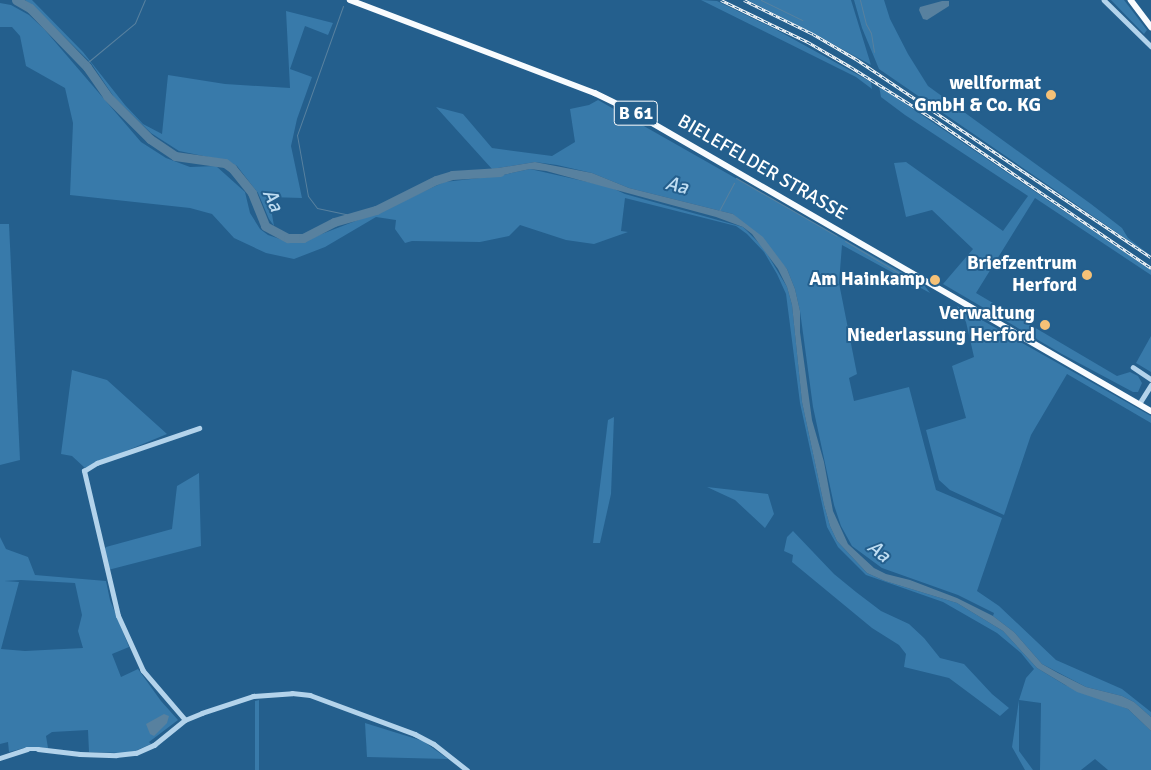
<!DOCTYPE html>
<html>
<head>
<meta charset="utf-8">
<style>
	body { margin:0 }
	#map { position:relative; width:1151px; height:770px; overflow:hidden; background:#245f8d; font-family:Signika,sans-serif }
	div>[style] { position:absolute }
	.green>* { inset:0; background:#387aaa }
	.water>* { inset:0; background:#58819f }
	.stream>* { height:1px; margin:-0.5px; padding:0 0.5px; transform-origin:0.5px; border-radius:0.5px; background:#58819f }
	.river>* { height:9px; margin:-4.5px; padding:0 4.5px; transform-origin:4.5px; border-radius:4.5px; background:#58819f }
	.minor>* { height:4.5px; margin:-2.25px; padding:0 2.25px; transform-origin:2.25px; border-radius:2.25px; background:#b3d3eb }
	.major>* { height:5.5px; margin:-2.75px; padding:0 2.75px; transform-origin:2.75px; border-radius:2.75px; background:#f8fbfe }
	.rail>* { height:3px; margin-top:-1.5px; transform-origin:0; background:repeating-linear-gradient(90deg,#245f8d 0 4px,#fff 0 8px); box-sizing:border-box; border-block:1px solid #fff }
	.dots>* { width:14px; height:14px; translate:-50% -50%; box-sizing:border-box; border:2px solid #245f8d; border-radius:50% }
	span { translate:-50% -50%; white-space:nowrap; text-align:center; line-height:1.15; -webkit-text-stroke:4px #245f8d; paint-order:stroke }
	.shield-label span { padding:1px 4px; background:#245f8d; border:1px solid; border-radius:4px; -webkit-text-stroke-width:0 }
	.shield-label { font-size:18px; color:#fff; font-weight:700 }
	.poi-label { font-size:19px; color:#fff; font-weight:700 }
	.right { translate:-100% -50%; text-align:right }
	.street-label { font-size:19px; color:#fff }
	.water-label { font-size:20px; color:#bfddf2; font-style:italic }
</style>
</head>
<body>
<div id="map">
	<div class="green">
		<div style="clip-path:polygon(25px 0,32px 0,83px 52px,125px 105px,143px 124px,162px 134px,168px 75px,225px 84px,290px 88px,286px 11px,333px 23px,328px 35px,305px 26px,290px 69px,312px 77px,297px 119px,291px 146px,302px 198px,269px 197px,274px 226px,269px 219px,258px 193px,237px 166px,228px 161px,179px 151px,151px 133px,114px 97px,91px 63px,34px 7px)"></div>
		<div style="clip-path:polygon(701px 0,717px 1px,775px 29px,871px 82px,872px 89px,856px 77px)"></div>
		<div style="clip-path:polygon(747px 0,851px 0,871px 65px,820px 37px)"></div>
		<div style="clip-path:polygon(854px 0,884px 0,890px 19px,908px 54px,928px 86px,1091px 204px,1122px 228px,1128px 238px,1151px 256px,879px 69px,862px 28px)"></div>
		<div style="clip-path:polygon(1111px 0,1124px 0,1147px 30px,1144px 34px)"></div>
		<div style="clip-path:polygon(0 3px,11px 5px,29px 15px,44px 29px,141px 142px,166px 158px,190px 167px,216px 166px,245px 192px,250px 213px,260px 229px,268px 235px,286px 241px,301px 242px,384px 210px,444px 182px,498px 176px,530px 169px,610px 187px,625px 194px,743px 227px,763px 247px,787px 287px,792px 305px,802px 402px,824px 505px,830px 526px,837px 541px,867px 573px,885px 581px,957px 603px,1003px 631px,1037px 668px,1065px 685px,1128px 709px,1151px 731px,1151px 770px,1108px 770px,1095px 759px,1081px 770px,1040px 770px,1041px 703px,1019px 700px,1019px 751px,1033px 770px,1025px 770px,1012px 747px,1019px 700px,1026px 678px,1034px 669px,1021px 653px,997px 633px,943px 602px,866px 575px,838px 547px,827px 527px,800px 403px,786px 294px,777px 274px,764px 252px,747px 234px,736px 226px,625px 198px,621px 231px,628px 232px,594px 244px,566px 240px,520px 225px,509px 236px,480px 242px,412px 241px,405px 243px,395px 229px,396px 220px,376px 217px,325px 247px,294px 259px,266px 253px,234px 238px,212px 214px,190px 208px,70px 195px,73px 123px,65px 88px,26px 66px,20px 36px,12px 27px,0 27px)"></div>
		<div style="clip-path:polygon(879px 86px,1151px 270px,1151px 275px,1035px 198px,976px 293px,1117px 376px,1130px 372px,1138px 376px,1142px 383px,1138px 392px,1133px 392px,1062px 354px,943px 284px,973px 249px,932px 210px,906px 217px,894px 163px,906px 162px,1003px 231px,1028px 196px,905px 115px,881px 97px)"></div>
		<div style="clip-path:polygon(598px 100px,924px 285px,930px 293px,842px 245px,839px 283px,857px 374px,849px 378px,854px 401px,909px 387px,936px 490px,1002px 518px,977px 591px,999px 606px,1056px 660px,1122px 689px,1151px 712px,1151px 717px,1134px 702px,1122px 696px,1086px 687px,1042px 664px,1014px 632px,993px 616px,994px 613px,958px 595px,882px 568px,852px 546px,841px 526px,834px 505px,813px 407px,800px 311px,795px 289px,787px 269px,733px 214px,629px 188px,592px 173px,557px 165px,535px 162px,492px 169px,436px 107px,463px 114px,492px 148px,552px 156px,575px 142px,570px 109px,589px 105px)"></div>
		<div style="clip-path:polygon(0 224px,9px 224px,20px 460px,0 465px)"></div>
		<div style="clip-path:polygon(957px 306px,1151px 416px,1151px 423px,1067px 374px,1031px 435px,1004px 515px,950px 490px,939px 480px,926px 430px,966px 418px,952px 366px,974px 357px,966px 322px)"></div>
		<div style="clip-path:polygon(1151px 336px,1151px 372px,1136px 363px)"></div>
		<div style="clip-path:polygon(72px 370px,107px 380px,167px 434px,85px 468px,72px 456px,61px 454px)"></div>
		<div style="clip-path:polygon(614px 417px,611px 494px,600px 543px,593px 543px,608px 420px)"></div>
		<div style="clip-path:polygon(199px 473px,201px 546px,108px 570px,103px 551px,106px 547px,172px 529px,177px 486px)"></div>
		<div style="clip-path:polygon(707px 487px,768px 494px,774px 514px,765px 528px,735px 500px)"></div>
		<div style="clip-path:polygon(793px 531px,834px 574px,856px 592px,881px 611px,909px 624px,924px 638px,940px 658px,964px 664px,992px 694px,1009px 708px,1000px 716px,949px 678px,904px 667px,906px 654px,899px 645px,872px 628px,792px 562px,793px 555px,784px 551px,787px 537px)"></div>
		<div style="clip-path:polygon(evenodd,0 537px,6px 549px,28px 557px,35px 575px,106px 581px,110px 600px,129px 647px,112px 654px,121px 677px,138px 669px,161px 701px,178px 720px,149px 742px,151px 744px,135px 751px,124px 753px,89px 752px,88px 730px,52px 732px,46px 736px,48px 748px,28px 747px,9px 752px,8px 742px,0 744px,0 755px,0 537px,21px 580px,75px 583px,82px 615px,78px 631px,83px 648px,25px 651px,1px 649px,19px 582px,4px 581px,21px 580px)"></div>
		<div style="clip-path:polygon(259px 700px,259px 770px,255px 770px,255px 701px)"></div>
		<div style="clip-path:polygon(365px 723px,423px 741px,448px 759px,367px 757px)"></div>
	</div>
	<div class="water">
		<div style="clip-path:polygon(942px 1px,949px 1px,949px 6px,927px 20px,923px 19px,919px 10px,920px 7px)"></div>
		<div style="clip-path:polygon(535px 162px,592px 173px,629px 188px,733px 214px,763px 237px,787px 269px,795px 289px,800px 311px,800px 332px,812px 420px,824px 462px,833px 511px,848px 544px,874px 568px,886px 574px,910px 580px,957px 598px,993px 616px,1014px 632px,1042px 664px,1058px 673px,1086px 687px,1122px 696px,1134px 702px,1151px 717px,1151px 731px,1128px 709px,1077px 692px,1037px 668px,1003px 631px,957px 603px,885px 581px,867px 573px,837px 541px,830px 526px,824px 505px,802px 402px,792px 305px,787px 287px,778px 269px,752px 234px,743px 227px,716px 217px,546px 171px,530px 169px,498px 176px,490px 174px,492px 169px)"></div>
		<div style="clip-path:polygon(164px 714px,169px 716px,167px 723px,154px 736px,150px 734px,146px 724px)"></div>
	</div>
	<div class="stream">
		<div style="left:761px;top:0;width:46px;rotate:26deg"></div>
		<div style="left:860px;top:0;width:25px;rotate:76deg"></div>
		<div style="left:866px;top:24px;width:10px;rotate:61deg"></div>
		<div style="left:871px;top:33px;width:19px;rotate:81deg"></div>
		<div style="left:343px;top:6px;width:137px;rotate:109.6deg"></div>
		<div style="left:297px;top:135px;width:62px;rotate:79.8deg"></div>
		<div style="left:308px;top:196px;width:15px;rotate:53deg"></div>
		<div style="left:317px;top:208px;width:30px;rotate:12deg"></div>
		<div style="left:346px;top:214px;width:6px;rotate:31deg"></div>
		<div style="left:87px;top:67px;width:5px;rotate:-79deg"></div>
		<div style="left:88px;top:62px;width:61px;rotate:-39.7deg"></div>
		<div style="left:135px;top:23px;width:25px;rotate:-67deg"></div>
		<div style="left:736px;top:178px;width:116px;rotate:29.9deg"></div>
		<div style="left:719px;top:211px;width:32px;rotate:-62deg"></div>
		<div style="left:845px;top:241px;width:74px;rotate:30.7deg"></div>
	</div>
	<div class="river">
		<div style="left:16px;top:0;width:16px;rotate:30deg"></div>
		<div style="left:30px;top:8px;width:82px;rotate:46deg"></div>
		<div style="left:87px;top:67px;width:35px;rotate:55deg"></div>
		<div style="left:107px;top:96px;width:61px;rotate:45deg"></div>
		<div style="left:150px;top:139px;width:30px;rotate:34deg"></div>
		<div style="left:175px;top:156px;width:50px;rotate:8deg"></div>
		<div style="left:225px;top:163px;width:9px;rotate:36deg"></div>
		<div style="left:232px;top:168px;width:32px;rotate:51deg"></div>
		<div style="left:252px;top:193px;width:35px;rotate:68deg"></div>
		<div style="left:265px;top:226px;width:26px;rotate:28deg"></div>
		<div style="left:288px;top:238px;width:15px"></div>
		<div style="left:303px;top:238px;width:35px;rotate:-27deg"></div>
		<div style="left:334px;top:222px;width:44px;rotate:-15.9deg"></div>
		<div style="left:376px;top:210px;width:67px;rotate:-26.6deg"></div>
		<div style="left:436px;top:180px;width:17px;rotate:-17deg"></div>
		<div style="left:452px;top:175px;width:48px;rotate:-3.6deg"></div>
	</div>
	<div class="minor">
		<div style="left:1104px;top:0;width:66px;rotate:44.4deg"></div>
		<div style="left:1133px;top:367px;width:22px;rotate:34deg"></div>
		<div style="left:1139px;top:404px;width:22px;rotate:-58deg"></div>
		<div style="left:185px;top:720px;width:65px;rotate:-130.6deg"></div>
		<div style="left:143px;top:671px;width:60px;rotate:-114.4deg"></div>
		<div style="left:118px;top:616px;width:149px;rotate:-103.2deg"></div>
		<div style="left:84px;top:471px;width:15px;rotate:-32deg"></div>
		<div style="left:97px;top:463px;width:108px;rotate:-18.9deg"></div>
		<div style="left:0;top:758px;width:28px;rotate:-18deg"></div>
		<div style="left:27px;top:749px;width:11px"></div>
		<div style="left:38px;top:749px;width:42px;rotate:6.8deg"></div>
		<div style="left:80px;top:754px;width:36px;rotate:2deg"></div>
		<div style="left:116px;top:755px;width:20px;rotate:-6deg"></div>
		<div style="left:136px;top:753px;width:20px;rotate:-24deg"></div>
		<div style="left:154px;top:745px;width:40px;rotate:-39deg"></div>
		<div style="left:185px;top:720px;width:18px;rotate:-22deg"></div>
		<div style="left:202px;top:713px;width:54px;rotate:-18.4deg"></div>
		<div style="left:253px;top:696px;width:39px;rotate:-4deg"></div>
		<div style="left:292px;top:693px;width:18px;rotate:6deg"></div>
		<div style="left:310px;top:695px;width:112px;rotate:20.4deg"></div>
		<div style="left:415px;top:734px;width:21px;rotate:28deg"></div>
		<div style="left:434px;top:744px;width:42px;rotate:38.2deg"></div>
	</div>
	<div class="major">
		<div style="left:350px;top:0;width:262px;rotate:20.8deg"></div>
		<div style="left:595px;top:93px;width:37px;rotate:26deg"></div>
		<div style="left:628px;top:109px;width:604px;rotate:30deg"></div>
		<div style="left:1131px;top:0;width:34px;rotate:53deg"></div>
	</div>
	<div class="rail">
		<div style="left:721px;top:0;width:97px;rotate:25.8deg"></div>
		<div style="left:808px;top:42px;width:50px;rotate:30.2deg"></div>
		<div style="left:851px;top:67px;width:99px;rotate:32.2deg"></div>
		<div style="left:935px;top:120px;width:262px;rotate:34.4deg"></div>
		<div style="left:744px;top:0;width:77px;rotate:26.2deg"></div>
		<div style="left:813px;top:34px;width:50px;rotate:30.2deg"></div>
		<div style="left:856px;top:59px;width:355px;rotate:33.9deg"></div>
	</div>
	<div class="dots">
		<div style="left:1051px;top:95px;background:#f5c177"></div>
		<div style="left:1087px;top:275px;background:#f5c177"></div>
		<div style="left:935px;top:280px;background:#f5c177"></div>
		<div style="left:1045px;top:325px;background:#f5c177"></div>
	</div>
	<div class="shield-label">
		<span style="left:636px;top:113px">B 61</span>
	</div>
	<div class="poi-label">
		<span class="right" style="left:1041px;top:95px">wellformat<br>GmbH &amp; Co. KG</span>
		<span class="right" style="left:1077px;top:275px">Briefzentrum<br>Herford</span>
		<span class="right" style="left:925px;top:280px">Am Hainkamp</span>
		<span class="right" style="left:1035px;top:325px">Verwaltung<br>Niederlassung Herford</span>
	</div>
	<div class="street-label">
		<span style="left:762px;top:168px;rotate:30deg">BIELEFELDER STRASSE</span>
	</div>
	<div class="water-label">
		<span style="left:677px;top:185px;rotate:15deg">Aa</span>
		<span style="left:273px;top:200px;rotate:65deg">Aa</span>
		<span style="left:879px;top:551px;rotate:39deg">Aa</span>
	</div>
</div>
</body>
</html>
